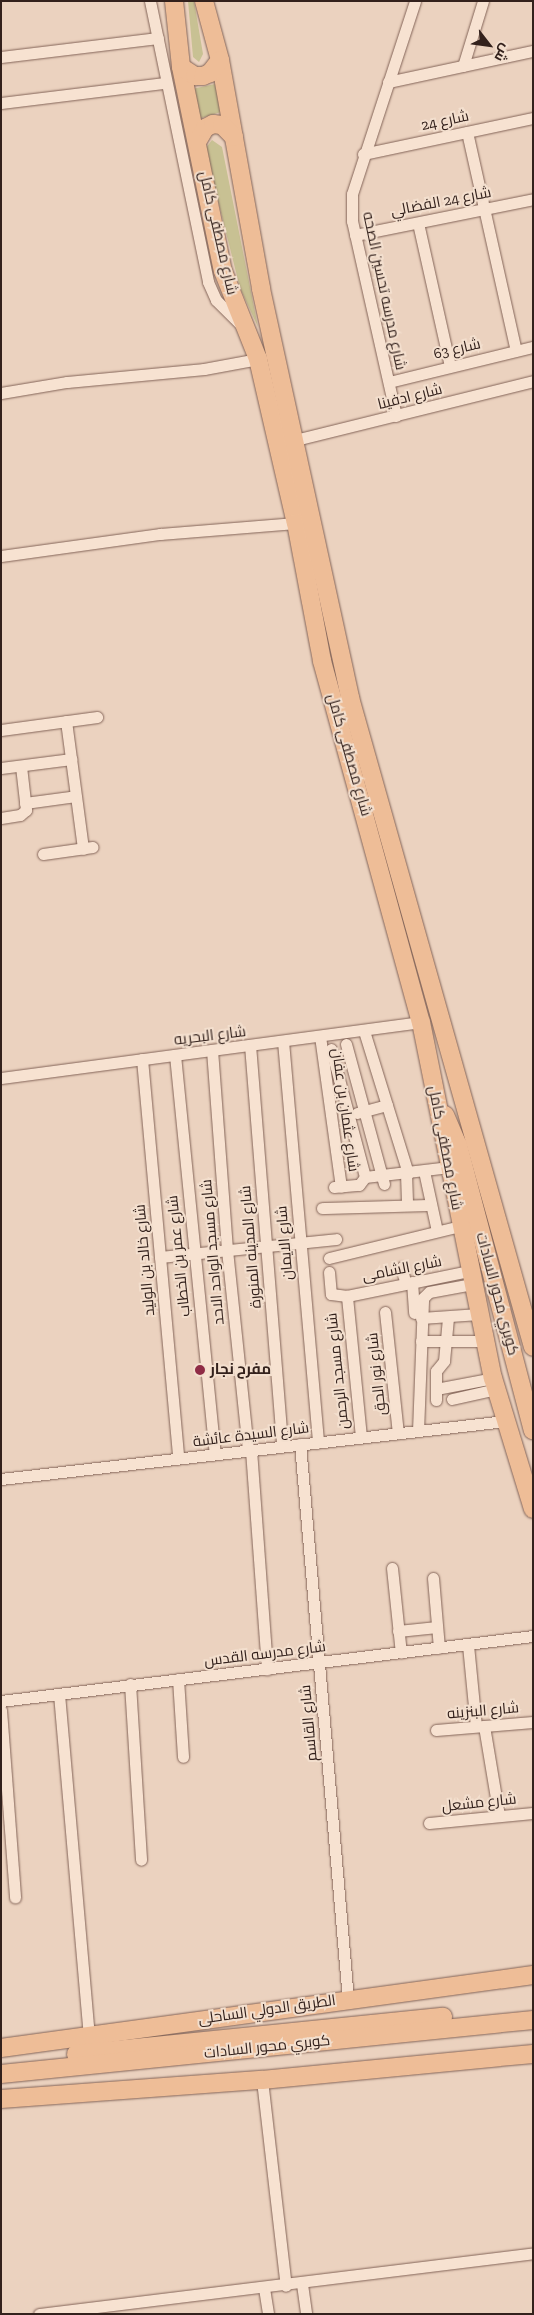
<!DOCTYPE html>
<html>
<head>
<meta charset="utf-8">
<style>
	body { margin:0 }
	#map { position:relative; width:534px; height:2315px; overflow:hidden; background:#ebd2bf; font-family:"Zilla Slab",Cairo,serif }
	div>[style] { position:absolute }
	.green>* { inset:0; background:#c8c193 }
	.roads { filter:drop-shadow(0 0 1px #836458) drop-shadow(0 0 1px #836458) }
	.street>* { height:11px; margin:-5.5px; padding:0 5.5px; transform-origin:5.5px; border-radius:5.5px; background:#f7e2d1 }
	.primary>* { height:18px; margin:-9px; padding:0 9px; transform-origin:9px; border-radius:9px; background:#eebd97 }
	.dots>* { width:14px; height:14px; translate:-50% -50%; box-sizing:border-box; border:2px solid #f3dfce; border-radius:50% }
	span { translate:-50% -50%; white-space:nowrap; text-align:center; line-height:1.15; -webkit-text-stroke:4px #f3dfce; paint-order:stroke }
	.street-label { font-size:15px; color:#33211c }
	.poi-label { font-size:15px; color:#33211c; font-weight:700 }
	.left { translate:0 -50%; text-align:left }
	.frame { position:absolute; inset:0; border:2px solid #33211c; pointer-events:none }
	.north { position:absolute; left:464px; top:20px; width:50px; height:50px; -webkit-text-stroke:4px #f3dfce; paint-order:stroke; rotate:120deg; font-size:14px; font-weight:700; line-height:20px; text-align:center; color:#33211c }
	.north::after { content:''; display:block; margin:auto; width:18px; height:22px; background:#33211c; clip-path:polygon(50% 0,100% 100%,50% 72%,0 100%) }
</style>
</head>
<body>
<div id="map">
	<div class="green">
		<div style="clip-path:polygon(188px 1px,194px 1px,203px 54px,199px 62px,193px 57px)"></div>
		<div style="clip-path:polygon(215px 84px,221px 112px,198px 119px,192px 89px)"></div>
		<div style="clip-path:polygon(212px 140px,222px 147px,258px 327px,240px 288px,205px 149px)"></div>
	</div>
	<div class="roads">
		<div class="street">
			<div style="left:150px;top:1px;width:287px;rotate:78.3deg"></div>
			<div style="left:208px;top:282px;width:20px;rotate:66deg"></div>
			<div style="left:216px;top:300px;width:37px;rotate:45deg"></div>
			<div style="left:1px;top:57px;width:158px;rotate:-6.9deg"></div>
			<div style="left:463px;top:66px;width:68px;rotate:-72.9deg"></div>
			<div style="left:388px;top:82px;width:148px;rotate:-12.1deg"></div>
			<div style="left:1px;top:103px;width:165px;rotate:-7deg"></div>
			<div style="left:467px;top:132px;width:224px;rotate:77.4deg"></div>
			<div style="left:363px;top:154px;width:174px;rotate:-12deg"></div>
			<div style="left:418px;top:223px;width:147px;rotate:77.4deg"></div>
			<div style="left:355px;top:235px;width:182px;rotate:-11.4deg"></div>
			<div style="left:389px;top:382px;width:148px;rotate:-13.7deg"></div>
			<div style="left:1px;top:393px;width:67px;rotate:-9.5deg"></div>
			<div style="left:67px;top:382px;width:138px;rotate:-5.4deg"></div>
			<div style="left:204px;top:369px;width:55px;rotate:-10.5deg"></div>
			<div style="left:396px;top:416px;width:200px;rotate:-102.7deg"></div>
			<div style="left:352px;top:221px;width:27px;rotate:-90deg"></div>
			<div style="left:352px;top:194px;width:203px;rotate:-71.9deg"></div>
			<div style="left:295px;top:440px;width:245px;rotate:-13.9deg"></div>
			<div style="left:1px;top:556px;width:161px;rotate:-7.9deg"></div>
			<div style="left:160px;top:534px;width:136px;rotate:-4.6deg"></div>
			<div style="left:66px;top:721px;width:129px;rotate:82.4deg"></div>
			<div style="left:1px;top:730px;width:97px;rotate:-7.7deg"></div>
			<div style="left:1px;top:768px;width:71px;rotate:-7.3deg"></div>
			<div style="left:25px;top:803px;width:51px;rotate:-7.8deg"></div>
			<div style="left:1px;top:818px;width:19px;rotate:-9deg"></div>
			<div style="left:20px;top:815px;width:8px;rotate:-40deg"></div>
			<div style="left:26px;top:810px;width:44px;rotate:-96.5deg"></div>
			<div style="left:43px;top:854px;width:50px;rotate:-8deg"></div>
			<div style="left:364px;top:1031px;width:149px;rotate:72.8deg"></div>
			<div style="left:320px;top:1036px;width:152px;rotate:82.1deg"></div>
			<div style="left:283px;top:1041px;width:403px;rotate:85deg"></div>
			<div style="left:346px;top:1044px;width:145px;rotate:74.8deg"></div>
			<div style="left:250px;top:1045px;width:402px;rotate:85.4deg"></div>
			<div style="left:331px;top:1049px;width:132px;rotate:75.1deg"></div>
			<div style="left:365px;top:1177px;width:85px;rotate:-6.8deg"></div>
			<div style="left:212px;top:1050px;width:201px;rotate:85.7deg"></div>
			<div style="left:227px;top:1250px;width:201px;rotate:84deg"></div>
			<div style="left:175px;top:1055px;width:401px;rotate:84.3deg"></div>
			<div style="left:142px;top:1059px;width:401px;rotate:84.8deg"></div>
			<div style="left:1px;top:1078px;width:424px;rotate:-7.6deg"></div>
			<div style="left:357px;top:1113px;width:31px;rotate:-15deg"></div>
			<div style="left:424px;top:1171px;width:61px;rotate:77.8deg"></div>
			<div style="left:406px;top:1173px;width:32px;rotate:88deg"></div>
			<div style="left:334px;top:1187px;width:25px;rotate:-5deg"></div>
			<div style="left:359px;top:1185px;width:10px;rotate:-53deg"></div>
			<div style="left:322px;top:1208px;width:109px;rotate:-1.6deg"></div>
			<div style="left:160px;top:1257px;width:177px;rotate:-5.8deg"></div>
			<div style="left:329px;top:1258px;width:135px;rotate:-13.7deg"></div>
			<div style="left:402px;top:1267px;width:16px;rotate:79deg"></div>
			<div style="left:329px;top:1272px;width:22px;rotate:85deg"></div>
			<div style="left:331px;top:1294px;width:16px;rotate:7deg"></div>
			<div style="left:412px;top:1282px;width:31px;rotate:86deg"></div>
			<div style="left:385px;top:1312px;width:122px;rotate:83.9deg"></div>
			<div style="left:421px;top:1318px;width:58px;rotate:-3.9deg"></div>
			<div style="left:421px;top:1341px;width:64px"></div>
			<div style="left:436px;top:1389px;width:58px;rotate:-10.9deg"></div>
			<div style="left:452px;top:1399px;width:45px;rotate:-12.8deg"></div>
			<div style="left:436px;top:1400px;width:29px;rotate:-90deg"></div>
			<div style="left:436px;top:1371px;width:13px;rotate:-51deg"></div>
			<div style="left:444px;top:1361px;width:43px;rotate:-84.7deg"></div>
			<div style="left:418px;top:1431px;width:133px;rotate:-87.8deg"></div>
			<div style="left:423px;top:1298px;width:8px;rotate:-45deg"></div>
			<div style="left:429px;top:1292px;width:44px;rotate:-10.5deg"></div>
			<div style="left:361px;top:1437px;width:142px;rotate:-95.7deg"></div>
			<div style="left:347px;top:1296px;width:125px;rotate:-11.6deg"></div>
			<div style="left:300px;top:1444px;width:557px;rotate:85.06deg"></div>
			<div style="left:251px;top:1450px;width:220px;rotate:85.8deg"></div>
			<div style="left:1px;top:1479px;width:507px;rotate:-6.56deg"></div>
			<div style="left:392px;top:1568px;width:85px;rotate:84deg"></div>
			<div style="left:433px;top:1578px;width:70px;rotate:85.1deg"></div>
			<div style="left:398px;top:1631px;width:39px;rotate:-6deg"></div>
			<div style="left:468px;top:1645px;width:81px;rotate:84.4deg"></div>
			<div style="left:178px;top:1679px;width:78px;rotate:86.3deg"></div>
			<div style="left:130px;top:1684px;width:176px;rotate:86.4deg"></div>
			<div style="left:59px;top:1694px;width:341px;rotate:85deg"></div>
			<div style="left:1px;top:1701px;width:536px;rotate:-6.97deg"></div>
			<div style="left:1px;top:1710px;width:188px;rotate:85.7deg"></div>
			<div style="left:484px;top:1726px;width:91px;rotate:80.5deg"></div>
			<div style="left:436px;top:1730px;width:97px;rotate:-4.7deg"></div>
			<div style="left:429px;top:1823px;width:104px;rotate:-5.5deg"></div>
			<div style="left:262px;top:2080px;width:207px;rotate:83.4deg"></div>
			<div style="left:302px;top:2284px;width:30px;rotate:82deg"></div>
			<div style="left:264px;top:2288px;width:26px;rotate:81deg"></div>
			<div style="left:39px;top:2314px;width:498px;rotate:-7deg"></div>
		</div>
		<div class="primary">
			<div style="left:174px;top:1px;width:66px;rotate:83.9deg"></div>
			<div style="left:181px;top:67px;width:208px;rotate:78.4deg"></div>
			<div style="left:223px;top:271px;width:95px;rotate:68.3deg"></div>
			<div style="left:258px;top:359px;width:168px;rotate:77deg"></div>
			<div style="left:296px;top:523px;width:140px;rotate:79.3deg"></div>
			<div style="left:322px;top:661px;width:374px;rotate:74.7deg"></div>
			<div style="left:421px;top:1022px;width:363px;rotate:78.6deg"></div>
			<div style="left:493px;top:1378px;width:137px;rotate:73deg"></div>
			<div style="left:204px;top:1px;width:61px;rotate:74.8deg"></div>
			<div style="left:220px;top:60px;width:233px;rotate:79.8deg"></div>
			<div style="left:261px;top:289px;width:419px;rotate:77.7deg"></div>
			<div style="left:350px;top:698px;width:674px;rotate:74.25deg"></div>
			<div style="left:181px;top:67px;width:17px;rotate:33deg"></div>
			<div style="left:195px;top:76px;width:8px"></div>
			<div style="left:203px;top:76px;width:8px;rotate:-23deg"></div>
			<div style="left:210px;top:73px;width:16px;rotate:-52deg"></div>
			<div style="left:197px;top:142px;width:16px;rotate:-60deg"></div>
			<div style="left:205px;top:128px;width:9px;rotate:-27deg"></div>
			<div style="left:213px;top:124px;width:9px;rotate:6deg"></div>
			<div style="left:222px;top:125px;width:17px;rotate:45deg"></div>
			<div style="left:445px;top:1115px;width:33px;rotate:67deg"></div>
			<div style="left:458px;top:1145px;width:295px;rotate:75.3deg"></div>
			<div style="left:1px;top:2048px;width:537px;rotate:-7.81deg"></div>
			<div style="left:76px;top:2054px;width:369px;rotate:-5.8deg"></div>
			<div style="left:1px;top:2074px;width:535px;rotate:-5.8deg"></div>
			<div style="left:1px;top:2099px;width:262px;rotate:-4.2deg"></div>
			<div style="left:262px;top:2080px;width:272px;rotate:-5.5deg"></div>
		</div>
	</div>
	<div class="dots">
		<div style="left:200px;top:1370px;background:#8f2b45"></div>
	</div>
	<div class="street-label">
		<span style="left:445px;top:121px;rotate:-12deg">شارع 24</span>
		<span style="left:441px;top:202px;rotate:-11deg">شارع 24 الفضالي</span>
		<span style="left:218px;top:233px;rotate:77deg">شارع مصطفى كامل</span>
		<span style="left:384px;top:291px;rotate:78deg">شارع مدرسه تحسين الصحه</span>
		<span style="left:457px;top:349px;rotate:-13deg">شارع 63</span>
		<span style="left:410px;top:397px;rotate:-14deg">شارع ادفينا</span>
		<span style="left:349px;top:755px;rotate:74deg">شارع مصطفى كامل</span>
		<span style="left:210px;top:1036px;rotate:-7deg">شارع البحريه</span>
		<span style="left:345px;top:1110px;rotate:82deg">شارع عثمان بن عفان</span>
		<span style="left:445px;top:1148px;rotate:79deg">شارع مصطفى كامل</span>
		<span style="left:285px;top:1243px;rotate:-95deg">شارع الايمان</span>
		<span style="left:251px;top:1247px;rotate:-95deg">شارع المدينه المنورة</span>
		<span style="left:213px;top:1252px;rotate:-95deg">شارع مسجد الواحد الاحد</span>
		<span style="left:179px;top:1256px;rotate:-96deg">شارع عمر بن الخطاب</span>
		<span style="left:145px;top:1260px;rotate:-95deg">شارع خالد بن الوليد</span>
		<span style="left:402px;top:1269px;rotate:-11deg">شارع الشامى</span>
		<span style="left:497px;top:1294px;rotate:75deg">كوبري محور السادات</span>
		<span style="left:338px;top:1371px;rotate:-96deg">شارع مسجد الرحمن</span>
		<span style="left:377px;top:1374px;rotate:-96deg">شارع نور الحق</span>
		<span style="left:251px;top:1435px;rotate:-7deg">شارع السيدة عائشة</span>
		<span style="left:265px;top:1654px;rotate:-7deg">شارع مدرسه القدس</span>
		<span style="left:483px;top:1711px;rotate:-5deg">شارع البنزينه</span>
		<span style="left:309px;top:1723px;rotate:-95deg">شارع القاسم</span>
		<span style="left:479px;top:1803px;rotate:-6deg">شارع مشعل</span>
		<span style="left:267px;top:2010px;rotate:-8deg">الطريق الدولي الساحلى</span>
		<span style="left:267px;top:2047px;rotate:-6deg">كوبري محور السادات</span>
	</div>
	<div class="poi-label">
		<span class="left" style="left:210px;top:1370px">مفرح نجار</span>
	</div>
	<div class="frame"></div>
	<div class="north">ش</div>
</div>
</body>
</html>
